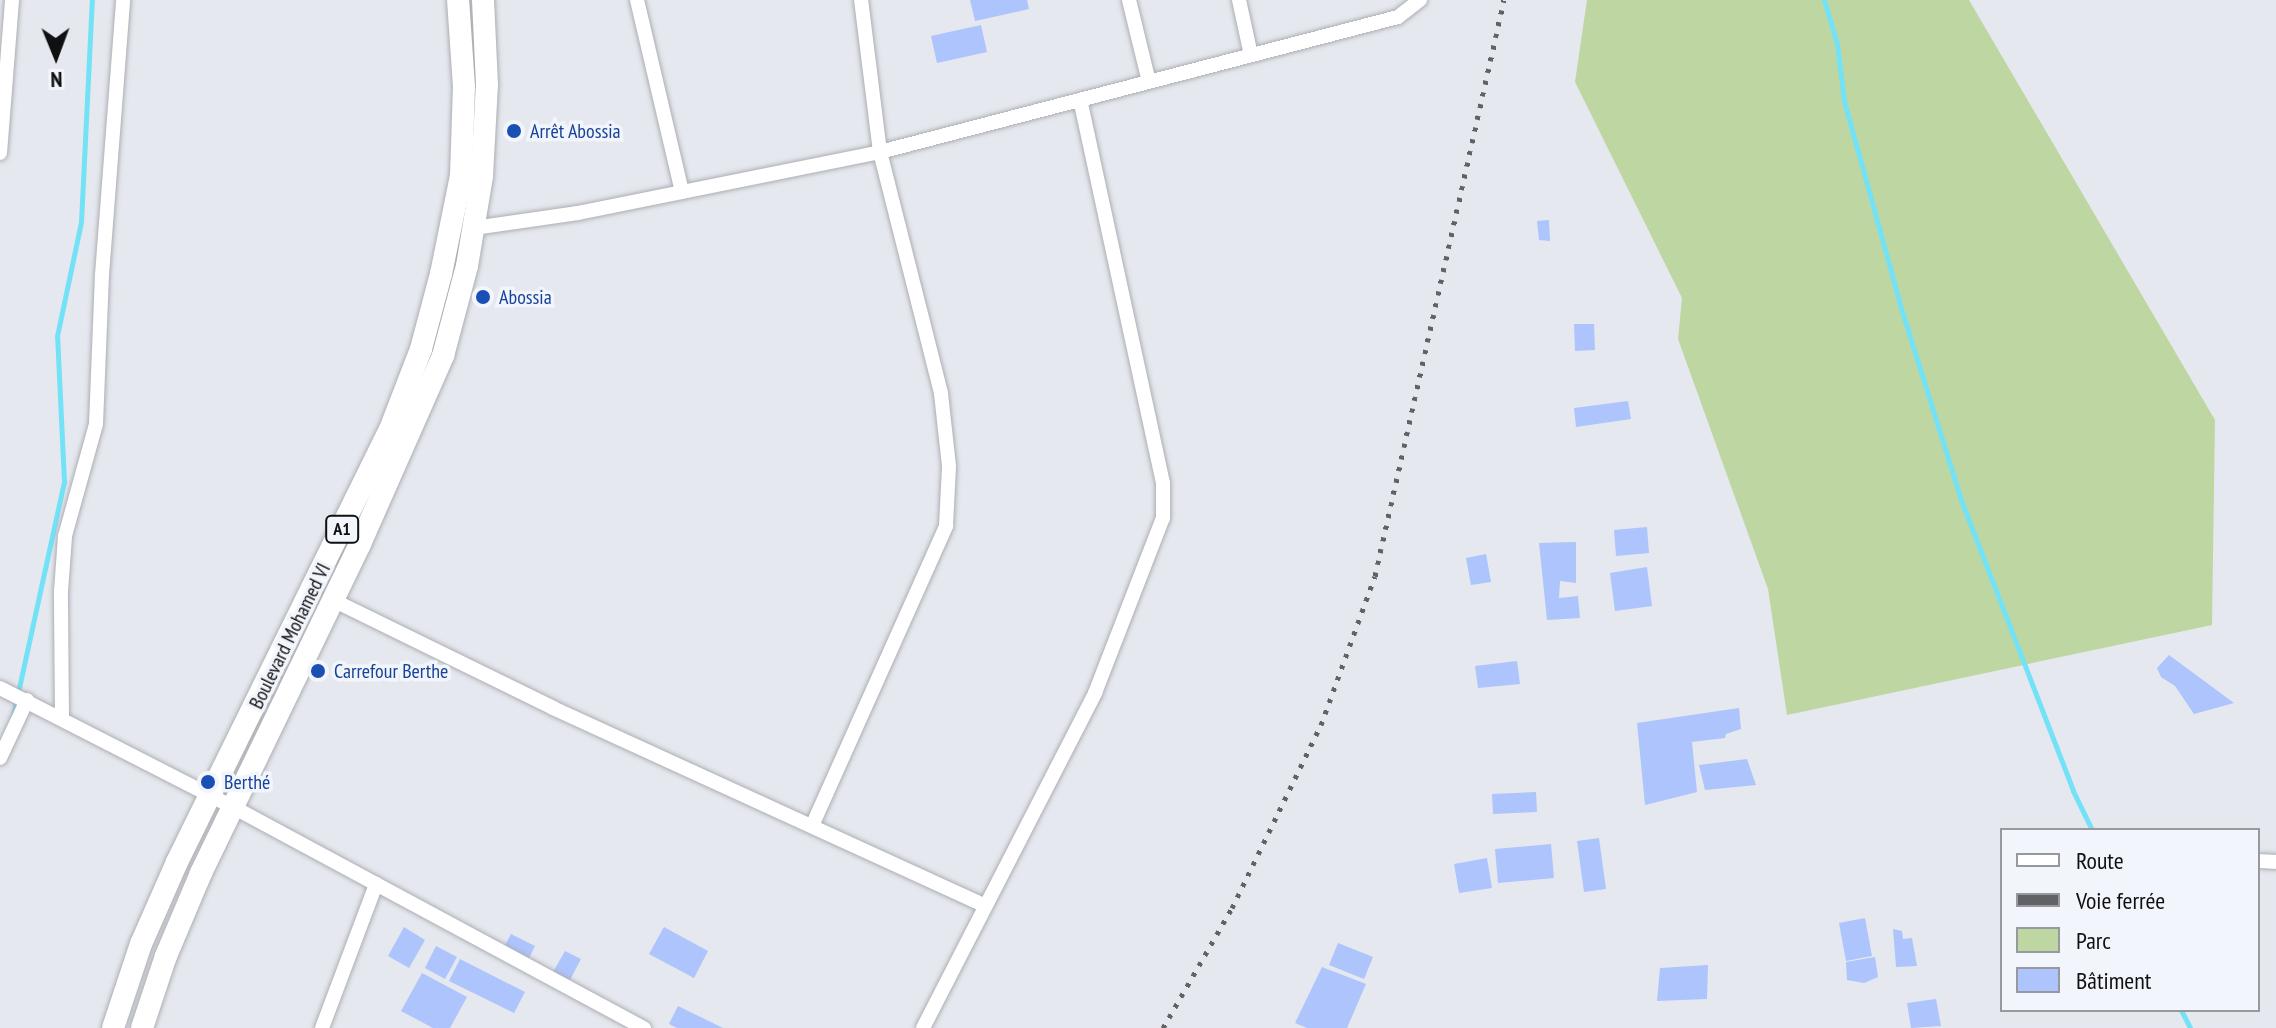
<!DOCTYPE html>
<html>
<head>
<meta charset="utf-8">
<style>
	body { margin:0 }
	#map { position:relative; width:2276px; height:1028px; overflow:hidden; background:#e5e8ee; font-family:"PT Sans Narrow",sans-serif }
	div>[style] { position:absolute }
	.green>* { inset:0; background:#bed6a2 }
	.stream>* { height:5px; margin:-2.5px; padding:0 2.5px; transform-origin:2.5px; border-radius:2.5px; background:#73e2f6 }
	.building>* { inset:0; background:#adc4fd }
	.roads { filter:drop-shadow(0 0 2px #acaeb4) drop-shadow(0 0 2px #acaeb4) }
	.street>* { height:14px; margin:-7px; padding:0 7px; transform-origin:7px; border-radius:7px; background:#fff }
	.primary>* { height:22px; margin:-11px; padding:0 11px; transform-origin:11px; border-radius:11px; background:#fff }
	.rail>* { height:5px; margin-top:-2.5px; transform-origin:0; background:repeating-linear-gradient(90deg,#606265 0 4px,transparent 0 12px) }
	.dots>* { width:22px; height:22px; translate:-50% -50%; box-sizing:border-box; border:4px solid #f2f5fb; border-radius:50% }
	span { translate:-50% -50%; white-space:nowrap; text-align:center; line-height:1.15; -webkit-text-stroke:7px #f2f5fb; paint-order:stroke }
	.shield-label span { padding:2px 6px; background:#f2f5fb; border:2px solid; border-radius:6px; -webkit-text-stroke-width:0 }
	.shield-label { font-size:18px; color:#0f1012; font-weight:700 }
	.transit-label { font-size:20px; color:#164399 }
	.left { translate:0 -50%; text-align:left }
	.street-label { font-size:20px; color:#0f1012 }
	.legend { position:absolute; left:2000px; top:828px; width:260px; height:184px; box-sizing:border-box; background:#f2f5fb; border:2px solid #97999e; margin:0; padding:10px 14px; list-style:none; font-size:24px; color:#0f1012 }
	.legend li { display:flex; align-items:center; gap:16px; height:40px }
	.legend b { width:40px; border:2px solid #97999e }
	.north { position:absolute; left:16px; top:16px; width:80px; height:80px; -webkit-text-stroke:6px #f2f5fb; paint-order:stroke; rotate:179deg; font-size:22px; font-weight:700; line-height:32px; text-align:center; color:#0f1012 }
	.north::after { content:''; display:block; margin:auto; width:28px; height:36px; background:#0f1012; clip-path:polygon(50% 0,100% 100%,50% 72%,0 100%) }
</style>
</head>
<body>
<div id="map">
	<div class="green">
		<div style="clip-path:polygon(1587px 0,1969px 0,2215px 420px,2212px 625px,1787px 715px,1768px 589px,1678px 339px,1682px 298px,1575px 82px)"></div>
	</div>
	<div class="stream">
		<div style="left:1824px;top:0;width:46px;rotate:73.5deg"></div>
		<div style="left:1837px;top:44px;width:57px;rotate:83deg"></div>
		<div style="left:1844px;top:101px;width:212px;rotate:74.6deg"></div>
		<div style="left:1900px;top:305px;width:204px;rotate:72.6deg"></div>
		<div style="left:1961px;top:500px;width:312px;rotate:68.9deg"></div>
		<div style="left:2073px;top:791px;width:43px;rotate:64deg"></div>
		<div style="left:12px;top:720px;width:244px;rotate:-77.7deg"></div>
		<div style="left:64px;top:482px;width:146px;rotate:-92.7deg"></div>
		<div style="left:57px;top:336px;width:116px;rotate:-78.1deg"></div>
		<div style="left:81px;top:222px;width:222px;rotate:-87.2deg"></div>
		<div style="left:2181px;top:1010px;width:20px;rotate:63deg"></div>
	</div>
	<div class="building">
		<div style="clip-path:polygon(970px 0,1027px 0,1029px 9px,975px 21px)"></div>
		<div style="clip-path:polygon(981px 25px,987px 52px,937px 63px,931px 36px)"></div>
		<div style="clip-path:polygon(1549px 220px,1550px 241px,1539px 240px,1537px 221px)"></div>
		<div style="clip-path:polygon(1574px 324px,1594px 324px,1595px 350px,1575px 351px)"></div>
		<div style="clip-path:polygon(1628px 401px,1631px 419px,1576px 427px,1574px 408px)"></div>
		<div style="clip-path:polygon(1647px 527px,1649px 553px,1616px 556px,1614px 530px)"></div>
		<div style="clip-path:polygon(1576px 542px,1576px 583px,1560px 581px,1559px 598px,1578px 596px,1580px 618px,1547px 620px,1539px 543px)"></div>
		<div style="clip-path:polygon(1486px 554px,1491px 582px,1471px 585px,1466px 558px)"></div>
		<div style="clip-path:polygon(1647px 567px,1652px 606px,1615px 611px,1610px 573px)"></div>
		<div style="clip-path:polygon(2169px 655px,2234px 703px,2194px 714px,2175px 686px,2161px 677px,2157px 668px)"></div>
		<div style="clip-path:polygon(1517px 661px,1520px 684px,1478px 688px,1475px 666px)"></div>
		<div style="clip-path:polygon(1739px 708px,1741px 729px,1726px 734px,1725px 738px,1692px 742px,1697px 792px,1645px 805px,1637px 723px)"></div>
		<div style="clip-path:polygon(1747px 759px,1756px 785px,1705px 790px,1699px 765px)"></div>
		<div style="clip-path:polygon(1536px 792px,1537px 812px,1493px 814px,1492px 794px)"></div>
		<div style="clip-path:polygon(1599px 838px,1606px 889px,1584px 892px,1577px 841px)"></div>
		<div style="clip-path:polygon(1551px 844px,1554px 878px,1498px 883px,1495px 849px)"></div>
		<div style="clip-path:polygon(1487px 858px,1492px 888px,1459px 893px,1454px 864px)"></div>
		<div style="clip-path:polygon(1865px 918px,1872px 956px,1846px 961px,1839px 923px)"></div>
		<div style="clip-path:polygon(404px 927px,425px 940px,409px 968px,388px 956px)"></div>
		<div style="clip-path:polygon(664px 927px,708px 951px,694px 978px,649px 954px)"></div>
		<div style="clip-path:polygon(1893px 929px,1902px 931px,1903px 939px,1912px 938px,1917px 966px,1896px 967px)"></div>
		<div style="clip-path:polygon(511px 934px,535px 946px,529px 958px,505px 945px)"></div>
		<div style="clip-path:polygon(1338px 943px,1373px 957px,1364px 979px,1329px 965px)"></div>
		<div style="clip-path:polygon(436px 946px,457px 957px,445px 979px,425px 968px)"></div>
		<div style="clip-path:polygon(565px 951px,581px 959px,570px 980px,553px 972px)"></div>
		<div style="clip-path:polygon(1875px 957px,1878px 977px,1864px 983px,1847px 980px,1846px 962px)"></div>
		<div style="clip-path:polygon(460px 959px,525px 992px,514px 1013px,449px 981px)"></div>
		<div style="clip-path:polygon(1708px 965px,1707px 999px,1657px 1001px,1660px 968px)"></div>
		<div style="clip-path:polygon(1322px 967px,1366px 984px,1347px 1028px,1307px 1028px,1295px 1023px)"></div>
		<div style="clip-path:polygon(422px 973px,467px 997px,450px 1028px,433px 1028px,401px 1011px)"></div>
		<div style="clip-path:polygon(1936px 999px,1941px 1026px,1911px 1028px,1907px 1003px)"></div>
		<div style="clip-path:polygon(678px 1006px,723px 1028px,677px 1028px,669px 1024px)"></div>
	</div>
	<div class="roads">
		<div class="street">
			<div style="left:637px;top:0;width:197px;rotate:76.8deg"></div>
			<div style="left:1129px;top:0;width:84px;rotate:76.3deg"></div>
			<div style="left:1239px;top:0;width:56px;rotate:77.7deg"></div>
			<div style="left:0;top:153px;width:153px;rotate:-85.5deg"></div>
			<div style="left:474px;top:228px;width:105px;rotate:-8.2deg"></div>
			<div style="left:578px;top:213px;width:308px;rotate:-11.4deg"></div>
			<div style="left:880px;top:152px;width:535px;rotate:-14.61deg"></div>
			<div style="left:1398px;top:17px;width:28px;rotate:-38deg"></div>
			<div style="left:333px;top:600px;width:245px;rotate:26.1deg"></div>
			<div style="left:553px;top:708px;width:474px;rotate:24.6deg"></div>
			<div style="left:0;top:688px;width:262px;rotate:27.1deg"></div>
			<div style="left:233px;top:807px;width:467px;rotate:28.3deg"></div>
			<div style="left:62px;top:718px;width:127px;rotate:-90.5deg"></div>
			<div style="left:61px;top:591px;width:55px;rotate:-85.8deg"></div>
			<div style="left:65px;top:536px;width:116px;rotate:-74.5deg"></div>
			<div style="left:96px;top:424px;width:149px;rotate:-87.7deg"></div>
			<div style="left:102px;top:275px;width:276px;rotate:-85.6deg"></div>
			<div style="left:0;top:758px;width:64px;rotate:-65deg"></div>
			<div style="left:812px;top:826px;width:329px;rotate:-65.9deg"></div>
			<div style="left:946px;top:526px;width:60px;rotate:-87.1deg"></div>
			<div style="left:949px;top:466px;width:73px;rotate:-96.3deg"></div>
			<div style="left:941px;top:393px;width:249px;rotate:-104.2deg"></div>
			<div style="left:880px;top:152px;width:153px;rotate:-97.1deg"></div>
			<div style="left:2258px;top:861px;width:18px;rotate:3deg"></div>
			<div style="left:322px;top:1028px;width:154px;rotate:-69.4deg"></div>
			<div style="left:923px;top:1028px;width:377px;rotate:-62.8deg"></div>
			<div style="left:1095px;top:693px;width:188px;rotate:-68.8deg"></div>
			<div style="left:1163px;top:518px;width:35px;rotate:-90deg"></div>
			<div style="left:1163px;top:483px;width:392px;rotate:-102.2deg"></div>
		</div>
		<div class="primary">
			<div style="left:113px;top:1028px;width:89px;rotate:-71.6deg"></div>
			<div style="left:141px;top:944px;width:90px;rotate:-66.3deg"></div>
			<div style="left:177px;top:862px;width:479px;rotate:-63.8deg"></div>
			<div style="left:389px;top:432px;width:89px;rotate:-68.9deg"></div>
			<div style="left:421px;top:349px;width:78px;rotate:-75.1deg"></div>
			<div style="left:441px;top:274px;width:100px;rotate:-78.5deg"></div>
			<div style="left:461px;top:176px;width:89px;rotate:-88.1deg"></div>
			<div style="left:464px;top:87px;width:87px;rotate:-93.9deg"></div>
			<div style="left:142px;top:1028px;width:76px;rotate:-71.6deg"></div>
			<div style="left:166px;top:956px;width:90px;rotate:-67.1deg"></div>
			<div style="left:201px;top:873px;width:365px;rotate:-64.2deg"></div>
			<div style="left:360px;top:544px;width:206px;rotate:-66.2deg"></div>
			<div style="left:443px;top:356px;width:93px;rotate:-75.1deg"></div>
			<div style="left:467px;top:266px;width:91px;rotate:-80.5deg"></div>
			<div style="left:482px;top:176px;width:91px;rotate:-86.9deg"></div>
			<div style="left:487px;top:85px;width:85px;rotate:-92.7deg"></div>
		</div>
	</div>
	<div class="rail">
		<div style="left:1163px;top:1028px;width:138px;rotate:-60.1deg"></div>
		<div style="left:1232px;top:908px;width:203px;rotate:-64.1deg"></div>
		<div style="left:1321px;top:725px;width:158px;rotate:-70.1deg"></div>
		<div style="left:1375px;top:576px;width:590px;rotate:-77.38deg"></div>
	</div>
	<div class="dots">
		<div style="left:514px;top:131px;background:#1a4fb4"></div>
		<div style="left:483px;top:297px;background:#1a4fb4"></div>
		<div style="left:318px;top:671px;background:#1a4fb4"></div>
		<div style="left:208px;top:782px;background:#1a4fb4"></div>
	</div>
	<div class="shield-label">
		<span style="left:342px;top:529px">A1</span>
	</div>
	<div class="transit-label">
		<span class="left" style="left:530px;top:131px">Arrêt Abossia</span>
		<span class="left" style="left:499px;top:297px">Abossia</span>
		<span class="left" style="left:334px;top:671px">Carrefour Berthe</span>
		<span class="left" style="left:224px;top:782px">Berthé</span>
	</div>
	<div class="street-label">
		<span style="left:290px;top:636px;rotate:-64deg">Boulevard Mohamed VI</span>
	</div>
	<ul class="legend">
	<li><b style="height:10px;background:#fff"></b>Route</li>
	<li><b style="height:10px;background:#606265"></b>Voie ferrée</li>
	<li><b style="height:22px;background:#bed6a2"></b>Parc</li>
	<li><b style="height:22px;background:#adc4fd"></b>Bâtiment</li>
	</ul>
	<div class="north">N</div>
</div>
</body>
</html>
